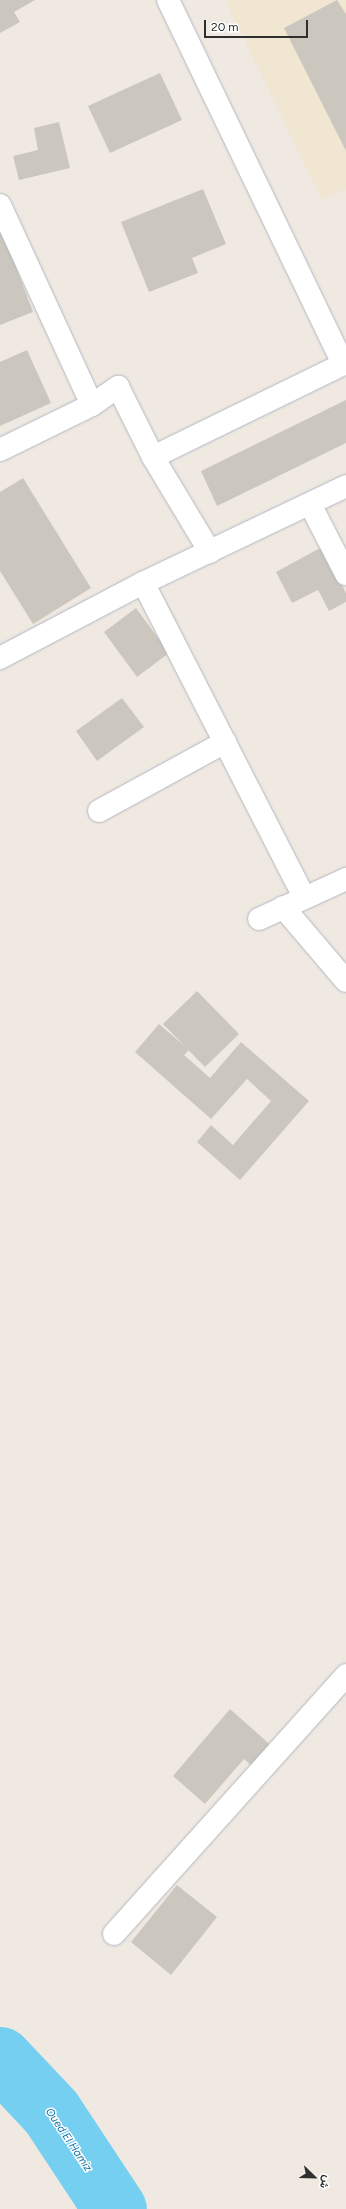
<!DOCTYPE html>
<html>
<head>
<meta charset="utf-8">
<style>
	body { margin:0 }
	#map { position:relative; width:346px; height:2209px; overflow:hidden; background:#efe9e1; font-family:Figtree,Vazirmatn,sans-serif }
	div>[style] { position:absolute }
	.education>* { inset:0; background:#f0e6d1 }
	.river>* { height:63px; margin:-31.5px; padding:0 31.5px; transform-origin:31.5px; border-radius:31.5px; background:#75cff0 }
	.building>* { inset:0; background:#cbc7bf }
	.roads { filter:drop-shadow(0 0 1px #b4b7c1) drop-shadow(0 0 1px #b4b7c1) }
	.street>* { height:22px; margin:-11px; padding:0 11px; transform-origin:11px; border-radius:11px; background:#fff }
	span { translate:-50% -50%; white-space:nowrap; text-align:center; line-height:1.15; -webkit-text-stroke:3px #fff; paint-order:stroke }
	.water-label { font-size:11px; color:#0d6fa3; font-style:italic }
	.north { position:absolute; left:294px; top:2157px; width:40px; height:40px; -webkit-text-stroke:3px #fff; paint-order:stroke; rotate:113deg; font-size:11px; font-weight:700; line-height:16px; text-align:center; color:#2e2e2e }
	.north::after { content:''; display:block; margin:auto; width:14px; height:18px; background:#2e2e2e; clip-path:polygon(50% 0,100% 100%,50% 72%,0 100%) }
	.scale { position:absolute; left:204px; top:20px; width:104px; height:18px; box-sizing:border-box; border:2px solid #2e2e2e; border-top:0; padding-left:5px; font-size:12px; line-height:14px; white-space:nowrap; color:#2e2e2e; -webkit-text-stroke:3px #fff; paint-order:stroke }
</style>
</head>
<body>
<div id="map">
	<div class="education">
		<div style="clip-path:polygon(225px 0,346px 0,346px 190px,322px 200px)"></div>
	</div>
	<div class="river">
		<div style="left:0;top:2058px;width:74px;rotate:46.6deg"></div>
		<div style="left:51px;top:2112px;width:116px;rotate:56.6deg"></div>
	</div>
	<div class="building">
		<div style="clip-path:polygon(0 0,35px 0,14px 12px,20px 22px,0 33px)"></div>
		<div style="clip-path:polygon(337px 0,346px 14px,346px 151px,284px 28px)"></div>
		<div style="clip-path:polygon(160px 73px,182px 120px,110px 153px,88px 106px)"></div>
		<div style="clip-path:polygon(59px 122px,70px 168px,19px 180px,13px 156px,38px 150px,34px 128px)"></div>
		<div style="clip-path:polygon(203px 189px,226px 244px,192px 258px,198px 273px,149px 292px,121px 222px)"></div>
		<div style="clip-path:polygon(0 225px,33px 312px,0 325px)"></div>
		<div style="clip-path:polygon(27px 350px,51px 403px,0 426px,0 362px)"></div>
		<div style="clip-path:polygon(346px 400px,346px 443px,217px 506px,201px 471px)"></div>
		<div style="clip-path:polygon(23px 478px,91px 588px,33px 624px,0 571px,0 492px)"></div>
		<div style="clip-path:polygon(322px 547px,346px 593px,346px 602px,329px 611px,318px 590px,292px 603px,276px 572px)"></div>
		<div style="clip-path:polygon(136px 608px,169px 653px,137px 677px,104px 632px)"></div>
		<div style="clip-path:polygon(122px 698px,144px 727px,97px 761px,76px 731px)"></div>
		<div style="clip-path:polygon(197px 991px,239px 1034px,205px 1067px,163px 1024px)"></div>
		<div style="clip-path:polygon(159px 1024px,189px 1050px,184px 1055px,210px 1078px,241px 1042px,309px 1101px,240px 1180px,197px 1142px,211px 1125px,233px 1145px,271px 1101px,247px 1079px,211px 1119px,135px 1052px)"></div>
		<div style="clip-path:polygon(230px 1709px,275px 1749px,257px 1770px,244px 1759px,205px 1804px,173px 1776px)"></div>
		<div style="clip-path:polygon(177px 1885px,217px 1917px,171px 1975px,131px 1942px)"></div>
	</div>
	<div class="roads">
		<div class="street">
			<div style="left:168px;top:0;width:404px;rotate:64.3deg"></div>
			<div style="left:0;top:205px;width:220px;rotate:65.3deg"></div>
			<div style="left:0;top:450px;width:102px;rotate:-26.1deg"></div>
			<div style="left:92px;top:405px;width:32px;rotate:-35deg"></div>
			<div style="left:118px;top:387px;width:78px;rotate:63.4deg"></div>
			<div style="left:310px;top:504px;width:79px;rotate:62.8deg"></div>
			<div style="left:210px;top:552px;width:111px;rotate:-121deg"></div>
			<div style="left:153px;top:457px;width:215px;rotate:-26deg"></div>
			<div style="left:0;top:658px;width:161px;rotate:-27.7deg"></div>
			<div style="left:99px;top:811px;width:144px;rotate:-28.7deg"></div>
			<div style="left:304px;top:897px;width:353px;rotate:-117.1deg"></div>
			<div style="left:143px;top:583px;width:225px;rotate:-25.5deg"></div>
			<div style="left:283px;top:907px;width:97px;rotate:49.6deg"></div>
			<div style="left:259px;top:919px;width:96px;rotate:-24.7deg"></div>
			<div style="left:114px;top:1934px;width:348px;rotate:-48.1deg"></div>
		</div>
	</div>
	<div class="water-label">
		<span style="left:68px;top:2140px;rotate:56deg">Oued El Hamiz</span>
	</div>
	<div class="north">ش</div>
	<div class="scale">20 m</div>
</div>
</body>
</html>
